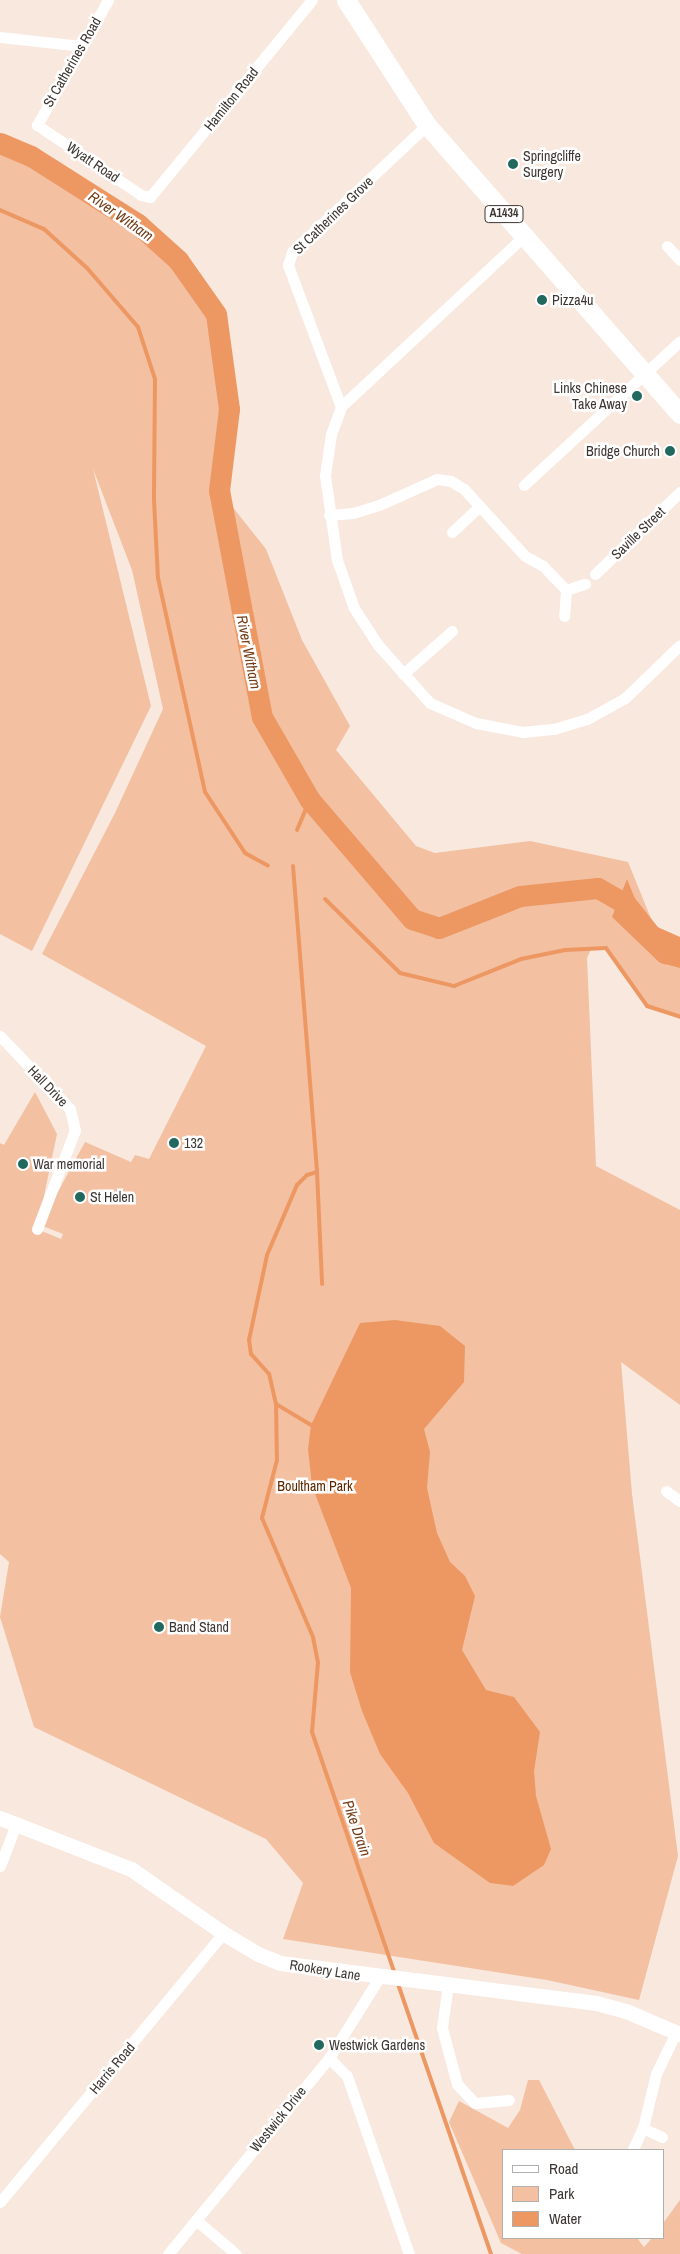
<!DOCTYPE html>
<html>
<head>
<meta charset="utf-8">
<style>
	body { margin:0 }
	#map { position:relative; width:680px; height:2254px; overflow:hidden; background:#f8e8de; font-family:"Archivo Narrow",sans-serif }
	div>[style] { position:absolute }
	.green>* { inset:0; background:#f3c0a2 }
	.water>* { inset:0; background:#ed9863 }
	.stream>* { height:4px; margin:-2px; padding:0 2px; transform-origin:2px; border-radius:2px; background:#ed9863 }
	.river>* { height:21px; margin:-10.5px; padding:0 10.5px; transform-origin:10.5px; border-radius:10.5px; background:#ed9863 }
	.minor>* { height:11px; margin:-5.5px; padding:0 5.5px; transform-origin:5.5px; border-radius:5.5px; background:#fff }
	.tertiary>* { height:15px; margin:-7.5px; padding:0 7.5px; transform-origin:7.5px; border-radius:7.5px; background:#fff }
	.primary>* { height:19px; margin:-9.5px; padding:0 9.5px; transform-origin:9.5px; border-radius:9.5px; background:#fff }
	.dots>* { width:14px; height:14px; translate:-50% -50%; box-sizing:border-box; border:2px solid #fff; border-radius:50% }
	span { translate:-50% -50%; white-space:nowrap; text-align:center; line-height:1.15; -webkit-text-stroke:5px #fff; paint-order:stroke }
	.shield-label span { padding:1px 4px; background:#fff; border:1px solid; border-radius:4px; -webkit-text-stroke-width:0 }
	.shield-label { font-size:12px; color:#3d3733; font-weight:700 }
	.street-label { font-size:14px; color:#3d3733 }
	.poi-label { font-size:14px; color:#3d3733 }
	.left { translate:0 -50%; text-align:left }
	.right { translate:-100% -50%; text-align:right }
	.park-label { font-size:14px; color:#5d2800 }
	.water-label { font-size:15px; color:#753d17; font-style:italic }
	.legend { position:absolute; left:502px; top:2149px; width:162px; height:90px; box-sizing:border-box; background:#fff; border:1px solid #b1afad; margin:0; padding:6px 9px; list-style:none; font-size:15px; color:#3d3733 }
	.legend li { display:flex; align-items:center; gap:10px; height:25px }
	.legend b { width:25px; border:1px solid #b1afad }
</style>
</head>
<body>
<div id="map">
	<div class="green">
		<div style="clip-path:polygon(0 143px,31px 156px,138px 224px,178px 260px,216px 314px,229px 409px,219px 490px,266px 549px,302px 640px,350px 726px,336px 750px,416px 846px,435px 853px,530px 841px,628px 862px,665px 953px,680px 956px,680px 1017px,647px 1006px,606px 948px,591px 949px,587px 958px,596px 1166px,680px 1210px,680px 1405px,621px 1362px,632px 1494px,678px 1856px,639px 2000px,547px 1980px,283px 1939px,303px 1883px,266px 1839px,34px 1727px,0 1617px,9px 1562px,0 1554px,0 1143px,4px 1145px,35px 1092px,57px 1134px,37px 1229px,61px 1239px,63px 1234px,40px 1225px,85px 1142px,131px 1162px,135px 1155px,149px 1159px,206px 1046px,42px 954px,115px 813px,163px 709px,132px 570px,93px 469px,151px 706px,32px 951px,0 934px)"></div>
		<div style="clip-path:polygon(528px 2080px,539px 2080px,575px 2150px,504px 2150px,504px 2238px,637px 2238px,644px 2247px,652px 2238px,664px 2238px,664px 2222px,680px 2200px,680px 2254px,522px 2254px,501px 2243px,449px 2122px,459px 2101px,508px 2128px,520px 2110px)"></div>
	</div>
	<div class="water">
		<div style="clip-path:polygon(627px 879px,644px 921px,680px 937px,680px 968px,659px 962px,612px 917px)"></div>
		<div style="clip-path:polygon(395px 1320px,440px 1326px,465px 1346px,464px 1382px,424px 1429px,430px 1452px,427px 1488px,437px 1533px,450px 1562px,465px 1576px,475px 1596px,462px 1650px,486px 1690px,514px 1697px,540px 1732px,534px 1771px,536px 1796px,551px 1849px,544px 1865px,513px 1886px,490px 1883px,434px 1843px,408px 1793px,380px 1754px,362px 1711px,350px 1672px,351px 1588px,312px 1486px,308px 1449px,311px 1425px,360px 1323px)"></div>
	</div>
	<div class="stream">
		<div style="left:0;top:210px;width:48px;rotate:23.4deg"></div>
		<div style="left:44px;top:229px;width:58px;rotate:42.2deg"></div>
		<div style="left:87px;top:268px;width:78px;rotate:49.2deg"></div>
		<div style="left:138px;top:327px;width:55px;rotate:71.9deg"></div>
		<div style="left:155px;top:379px;width:121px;rotate:90.5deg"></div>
		<div style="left:154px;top:500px;width:78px;rotate:87.1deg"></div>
		<div style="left:158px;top:578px;width:219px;rotate:77.6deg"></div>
		<div style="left:205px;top:792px;width:73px;rotate:56.7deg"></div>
		<div style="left:245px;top:853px;width:26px;rotate:29deg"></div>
		<div style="left:297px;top:830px;width:33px;rotate:-67deg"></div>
		<div style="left:293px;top:866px;width:307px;rotate:85.5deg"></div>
		<div style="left:317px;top:1172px;width:112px;rotate:87.4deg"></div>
		<div style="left:325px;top:899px;width:105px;rotate:44.6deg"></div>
		<div style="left:400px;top:973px;width:56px;rotate:13.5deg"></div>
		<div style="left:454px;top:986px;width:72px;rotate:-21.9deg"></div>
		<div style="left:521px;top:959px;width:45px;rotate:-11.6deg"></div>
		<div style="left:565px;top:950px;width:41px;rotate:-2.8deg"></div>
		<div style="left:606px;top:948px;width:71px;rotate:54.7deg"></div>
		<div style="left:647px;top:1006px;width:35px;rotate:18deg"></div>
		<div style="left:276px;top:1404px;width:56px;rotate:89deg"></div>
		<div style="left:277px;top:1460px;width:60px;rotate:104.5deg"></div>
		<div style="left:262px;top:1518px;width:129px;rotate:66.8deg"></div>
		<div style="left:313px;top:1637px;width:25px;rotate:79deg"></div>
		<div style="left:318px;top:1662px;width:70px;rotate:94.9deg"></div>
		<div style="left:312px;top:1732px;width:256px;rotate:71.1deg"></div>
		<div style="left:311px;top:1425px;width:41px;rotate:-149deg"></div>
		<div style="left:276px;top:1404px;width:31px;rotate:-103deg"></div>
		<div style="left:269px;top:1374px;width:27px;rotate:-132deg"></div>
		<div style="left:251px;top:1354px;width:14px;rotate:-98deg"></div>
		<div style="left:249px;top:1340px;width:87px;rotate:-78deg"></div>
		<div style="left:267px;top:1255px;width:76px;rotate:-66.8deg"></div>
		<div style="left:297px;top:1185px;width:14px;rotate:-45deg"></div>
		<div style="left:307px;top:1175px;width:10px;rotate:-17deg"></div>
		<div style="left:397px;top:1981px;width:289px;rotate:71deg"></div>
	</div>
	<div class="river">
		<div style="left:0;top:143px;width:34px;rotate:23deg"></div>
		<div style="left:31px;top:156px;width:127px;rotate:32.4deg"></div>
		<div style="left:138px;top:224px;width:54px;rotate:42deg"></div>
		<div style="left:178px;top:260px;width:66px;rotate:54.9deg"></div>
		<div style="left:216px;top:314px;width:96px;rotate:82.2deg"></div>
		<div style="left:229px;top:409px;width:82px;rotate:97deg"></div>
		<div style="left:219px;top:490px;width:231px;rotate:79.3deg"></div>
		<div style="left:262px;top:717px;width:96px;rotate:60deg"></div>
		<div style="left:310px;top:800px;width:157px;rotate:49.4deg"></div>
		<div style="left:412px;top:919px;width:28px;rotate:18deg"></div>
		<div style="left:439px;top:928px;width:87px;rotate:-21.6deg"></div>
		<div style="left:520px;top:896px;width:78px;rotate:-5.9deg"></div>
		<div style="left:598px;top:888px;width:32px;rotate:30deg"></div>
		<div style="left:626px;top:904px;width:63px;rotate:51.5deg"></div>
		<div style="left:665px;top:953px;width:15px;rotate:11deg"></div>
	</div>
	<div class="minor">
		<div style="left:108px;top:0;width:144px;rotate:119.6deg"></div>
		<div style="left:37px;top:125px;width:125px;rotate:33.9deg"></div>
		<div style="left:141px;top:195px;width:9px;rotate:13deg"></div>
		<div style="left:150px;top:197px;width:255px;rotate:-50.6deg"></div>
		<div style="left:0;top:37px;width:81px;rotate:6.3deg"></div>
		<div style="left:523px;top:237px;width:249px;rotate:137deg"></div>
		<div style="left:341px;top:407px;width:29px;rotate:110deg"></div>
		<div style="left:331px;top:434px;width:41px;rotate:98.3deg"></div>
		<div style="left:325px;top:475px;width:86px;rotate:82deg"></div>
		<div style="left:337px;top:560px;width:51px;rotate:70.5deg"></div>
		<div style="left:354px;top:608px;width:44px;rotate:57deg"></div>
		<div style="left:378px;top:645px;width:78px;rotate:48.1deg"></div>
		<div style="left:430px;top:703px;width:50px;rotate:23.5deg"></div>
		<div style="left:476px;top:723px;width:48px;rotate:10.8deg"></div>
		<div style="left:523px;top:732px;width:31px;rotate:-6deg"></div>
		<div style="left:554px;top:729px;width:34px;rotate:-17deg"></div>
		<div style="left:587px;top:719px;width:43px;rotate:-28.9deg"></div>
		<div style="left:625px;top:698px;width:76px;rotate:-43.9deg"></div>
		<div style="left:667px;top:246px;width:19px;rotate:47deg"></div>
		<div style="left:341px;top:407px;width:152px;rotate:-110.5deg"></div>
		<div style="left:288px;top:265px;width:14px;rotate:-73deg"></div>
		<div style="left:292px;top:252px;width:185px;rotate:-43.3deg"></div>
		<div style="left:524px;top:485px;width:212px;rotate:-42.7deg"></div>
		<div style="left:329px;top:515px;width:24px;rotate:-5deg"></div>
		<div style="left:353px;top:513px;width:27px;rotate:-17deg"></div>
		<div style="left:379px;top:505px;width:64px;rotate:-24.1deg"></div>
		<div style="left:437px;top:479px;width:14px;rotate:8deg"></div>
		<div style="left:451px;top:481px;width:15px;rotate:32deg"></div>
		<div style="left:464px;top:489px;width:91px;rotate:47.7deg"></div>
		<div style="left:525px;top:556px;width:21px;rotate:29deg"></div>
		<div style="left:543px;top:566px;width:33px;rotate:46deg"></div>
		<div style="left:566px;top:590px;width:26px;rotate:94deg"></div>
		<div style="left:452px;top:532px;width:38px;rotate:-43deg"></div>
		<div style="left:595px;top:574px;width:118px;rotate:-44deg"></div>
		<div style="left:566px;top:590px;width:20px;rotate:-18deg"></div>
		<div style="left:403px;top:674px;width:65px;rotate:-41.3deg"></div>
		<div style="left:0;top:1036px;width:101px;rotate:46.2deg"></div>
		<div style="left:70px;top:1109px;width:22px;rotate:77deg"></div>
		<div style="left:75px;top:1130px;width:106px;rotate:111deg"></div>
		<div style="left:666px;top:1491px;width:17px;rotate:36deg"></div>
		<div style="left:0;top:1866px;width:45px;rotate:-69.1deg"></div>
		<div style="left:448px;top:1984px;width:44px;rotate:97.8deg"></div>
		<div style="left:442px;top:2028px;width:58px;rotate:75deg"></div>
		<div style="left:457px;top:2084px;width:26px;rotate:47deg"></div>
		<div style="left:475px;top:2103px;width:34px;rotate:-5deg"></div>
		<div style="left:329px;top:2058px;width:25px;rotate:45deg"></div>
		<div style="left:347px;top:2076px;width:188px;rotate:70.8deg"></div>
		<div style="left:662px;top:2137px;width:21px;rotate:-155deg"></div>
		<div style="left:643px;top:2128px;width:56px;rotate:-76.5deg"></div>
		<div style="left:656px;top:2074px;width:47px;rotate:-64.5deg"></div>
		<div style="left:633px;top:2149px;width:23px;rotate:-65deg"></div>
		<div style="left:0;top:2202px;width:349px;rotate:-50.3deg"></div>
		<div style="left:196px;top:2220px;width:52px;rotate:40.4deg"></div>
		<div style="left:168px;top:2254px;width:254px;rotate:-50.6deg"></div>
		<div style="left:329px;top:2058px;width:94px;rotate:-58deg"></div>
	</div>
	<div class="tertiary">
		<div style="left:0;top:1818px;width:141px;rotate:21.3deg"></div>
		<div style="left:131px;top:1869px;width:112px;rotate:34.8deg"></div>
		<div style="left:223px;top:1933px;width:41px;rotate:31deg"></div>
		<div style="left:258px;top:1954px;width:24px;rotate:22deg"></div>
		<div style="left:280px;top:1963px;width:319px;rotate:7.2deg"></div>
		<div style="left:596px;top:2003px;width:31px;rotate:15deg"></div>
		<div style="left:626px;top:2011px;width:59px;rotate:23.1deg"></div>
	</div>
	<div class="primary">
		<div style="left:346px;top:0;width:149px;rotate:57.1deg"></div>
		<div style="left:427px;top:125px;width:384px;rotate:48.8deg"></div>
	</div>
	<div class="dots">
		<div style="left:513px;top:164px;background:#21685e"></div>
		<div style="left:542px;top:300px;background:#21685e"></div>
		<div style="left:637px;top:396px;background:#21685e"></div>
		<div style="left:670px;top:451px;background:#21685e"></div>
		<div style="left:174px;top:1143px;background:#21685e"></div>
		<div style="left:23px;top:1164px;background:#21685e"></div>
		<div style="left:80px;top:1197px;background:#21685e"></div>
		<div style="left:159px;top:1627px;background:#21685e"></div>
		<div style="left:319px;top:2045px;background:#21685e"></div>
	</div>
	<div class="shield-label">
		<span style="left:504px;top:214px">A1434</span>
	</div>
	<div class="street-label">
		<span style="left:72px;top:62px;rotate:-60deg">St Catherines Road</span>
		<span style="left:231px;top:99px;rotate:-51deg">Hamilton Road</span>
		<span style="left:93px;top:162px;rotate:34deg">Wyatt Road</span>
		<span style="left:333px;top:215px;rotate:-44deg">St Catherines Grove</span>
		<span style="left:638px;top:533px;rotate:-44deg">Saville Street</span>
		<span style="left:48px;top:1086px;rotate:46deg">Hall Drive</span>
		<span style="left:325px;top:1970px;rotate:9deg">Rookery Lane</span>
		<span style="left:112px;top:2068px;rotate:-50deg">Harris Road</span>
		<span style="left:278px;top:2119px;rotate:-51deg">Westwick Drive</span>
	</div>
	<div class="poi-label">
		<span class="left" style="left:523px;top:164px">Springcliffe<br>Surgery</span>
		<span class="left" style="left:552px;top:300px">Pizza4u</span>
		<span class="right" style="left:627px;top:396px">Links Chinese<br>Take Away</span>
		<span class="right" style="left:660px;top:451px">Bridge Church</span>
		<span class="left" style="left:184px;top:1143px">132</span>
		<span class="left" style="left:33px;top:1164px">War memorial</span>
		<span class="left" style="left:90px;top:1197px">St Helen</span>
		<span class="left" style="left:169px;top:1627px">Band Stand</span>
		<span class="left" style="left:329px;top:2045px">Westwick Gardens</span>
	</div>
	<div class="park-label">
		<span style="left:315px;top:1486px">Boultham Park</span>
	</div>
	<div class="water-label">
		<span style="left:121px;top:216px;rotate:35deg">River Witham</span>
		<span style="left:249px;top:652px;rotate:79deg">River Witham</span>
		<span style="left:357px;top:1828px;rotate:71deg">Pike Drain</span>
	</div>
	<ul class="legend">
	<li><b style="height:6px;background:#fff"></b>Road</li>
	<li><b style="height:14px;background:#f3c0a2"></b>Park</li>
	<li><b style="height:14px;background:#ed9863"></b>Water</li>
	</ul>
</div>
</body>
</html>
